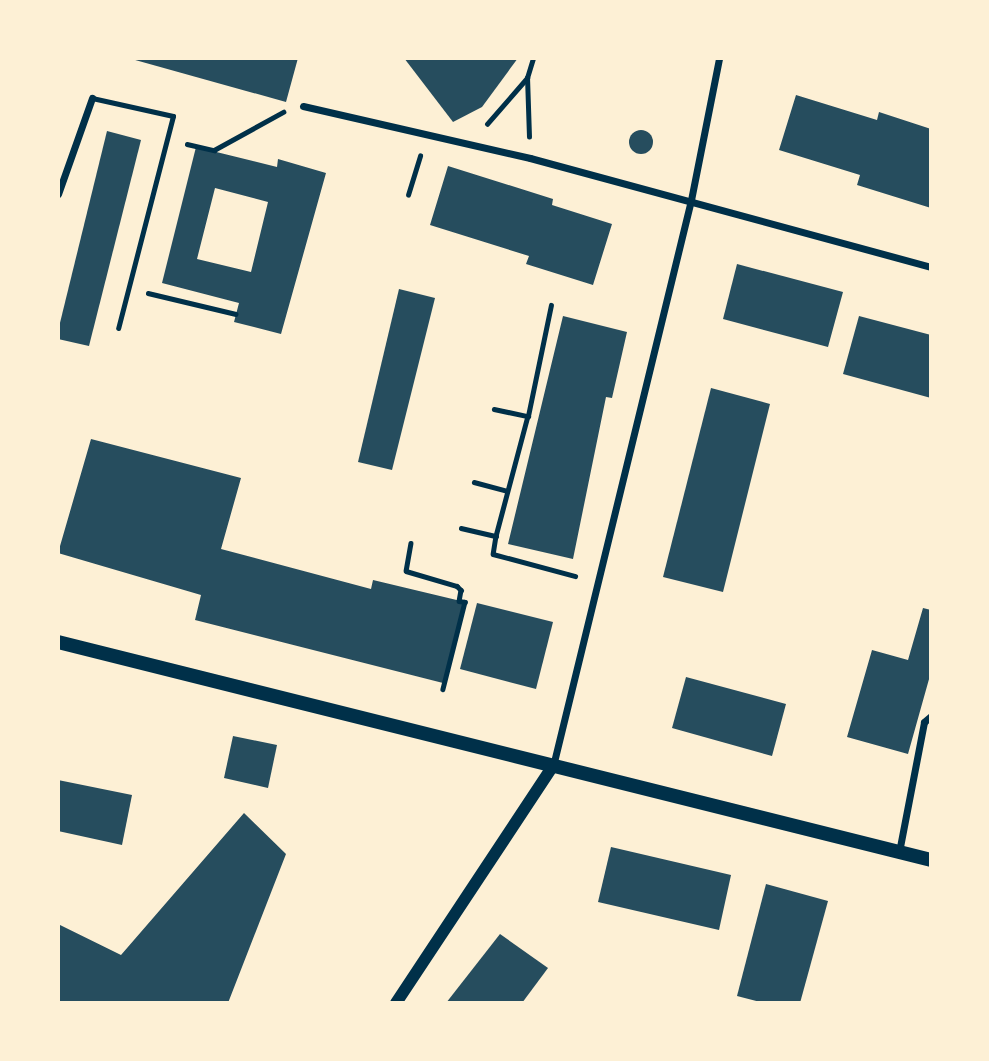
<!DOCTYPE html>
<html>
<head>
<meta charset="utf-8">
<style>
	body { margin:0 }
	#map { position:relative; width:989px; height:1061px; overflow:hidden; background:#fdf0d5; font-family:"Fira Sans",sans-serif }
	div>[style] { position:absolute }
	.building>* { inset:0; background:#264d5e }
	.round { border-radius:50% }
	.path>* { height:4.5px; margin:-2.25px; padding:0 2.25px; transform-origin:2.25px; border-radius:2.25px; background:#003049 }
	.service>* { height:5px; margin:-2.5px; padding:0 2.5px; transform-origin:2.5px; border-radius:2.5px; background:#003049 }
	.minor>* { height:7px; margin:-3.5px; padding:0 3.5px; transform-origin:3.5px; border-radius:3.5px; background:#003049 }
	.tertiary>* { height:12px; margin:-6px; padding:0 6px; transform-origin:6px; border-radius:6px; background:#003049 }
	.secondary>* { height:14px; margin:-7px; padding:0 7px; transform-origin:7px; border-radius:7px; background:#003049 }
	span { translate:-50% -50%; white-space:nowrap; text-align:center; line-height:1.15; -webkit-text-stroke:6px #fdf0d5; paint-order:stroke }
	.frame { position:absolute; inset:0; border:60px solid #fdf0d5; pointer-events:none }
</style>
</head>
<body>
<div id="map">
	<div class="building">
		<div style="clip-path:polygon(128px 58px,298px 58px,286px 102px)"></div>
		<div style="clip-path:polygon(404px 58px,518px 58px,482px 107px,453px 122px)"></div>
		<div style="clip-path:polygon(796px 95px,877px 120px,879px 112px,931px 129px,931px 208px,857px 185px,860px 175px,779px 150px)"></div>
		<div class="round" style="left:629px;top:130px;width:24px;height:24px"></div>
		<div style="clip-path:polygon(107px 131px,141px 140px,89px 346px,58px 339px,58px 331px)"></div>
		<div style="clip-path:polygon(evenodd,196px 147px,277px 167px,278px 159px,326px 173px,281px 334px,234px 322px,239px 303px,162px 283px,196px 147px,215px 188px,268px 202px,251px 272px,197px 259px,215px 188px)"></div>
		<div style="clip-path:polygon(448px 166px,553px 199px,552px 205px,612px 224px,593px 285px,526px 264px,529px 256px,430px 225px)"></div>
		<div style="clip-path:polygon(737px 264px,843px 292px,828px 347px,723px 319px)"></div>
		<div style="clip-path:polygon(399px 289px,435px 298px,392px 470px,358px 462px)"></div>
		<div style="clip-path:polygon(563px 316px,627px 332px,612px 398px,606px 397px,573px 559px,508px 544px)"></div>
		<div style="clip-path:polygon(859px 316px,931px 335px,931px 398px,843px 374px)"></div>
		<div style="clip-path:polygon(711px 388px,770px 404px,723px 592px,663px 577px)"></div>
		<div style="clip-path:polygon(91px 439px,241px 478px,221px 549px,371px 589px,373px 580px,465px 602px,443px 683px,195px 620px,201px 595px,58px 553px)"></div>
		<div style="clip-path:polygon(477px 603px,553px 622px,536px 689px,460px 669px)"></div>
		<div style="clip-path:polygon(923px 608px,931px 610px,931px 672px,908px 754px,847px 737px,872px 650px,908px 660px)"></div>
		<div style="clip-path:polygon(686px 677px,786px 704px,772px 756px,672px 728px)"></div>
		<div style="clip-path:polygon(233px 736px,277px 745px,268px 788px,224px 778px)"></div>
		<div style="clip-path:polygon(58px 780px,132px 795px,122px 845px,58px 831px)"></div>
		<div style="clip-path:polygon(244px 813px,286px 854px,228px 1003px,58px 1003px,58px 924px,121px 955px)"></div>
		<div style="clip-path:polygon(611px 847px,731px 875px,719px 930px,598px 902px)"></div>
		<div style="clip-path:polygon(766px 884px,828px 901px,800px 1003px,764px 1003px,737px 996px)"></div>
		<div style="clip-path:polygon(500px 934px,548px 968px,522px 1003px,446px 1003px)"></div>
	</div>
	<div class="path">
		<div style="left:487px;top:124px;width:61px;rotate:-49deg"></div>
		<div style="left:529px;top:137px;width:59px;rotate:-91.9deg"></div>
		<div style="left:527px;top:78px;width:21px;rotate:-73deg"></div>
		<div style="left:187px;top:144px;width:28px;rotate:13deg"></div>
		<div style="left:214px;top:150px;width:79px;rotate:-28.8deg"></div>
		<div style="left:408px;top:195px;width:41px;rotate:-72.9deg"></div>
		<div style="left:148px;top:293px;width:90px;rotate:13.4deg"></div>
		<div style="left:494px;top:409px;width:35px;rotate:12deg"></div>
		<div style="left:528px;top:416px;width:124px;rotate:104.9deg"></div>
		<div style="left:528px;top:416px;width:113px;rotate:-78.3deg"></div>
		<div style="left:474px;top:482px;width:34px;rotate:15deg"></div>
		<div style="left:461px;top:528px;width:36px;rotate:13deg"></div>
		<div style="left:496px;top:536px;width:18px;rotate:99deg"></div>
		<div style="left:493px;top:554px;width:85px;rotate:15deg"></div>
		<div style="left:411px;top:543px;width:28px;rotate:100deg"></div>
		<div style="left:406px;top:571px;width:53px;rotate:16.4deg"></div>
		<div style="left:457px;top:586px;width:6px;rotate:45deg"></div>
		<div style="left:461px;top:590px;width:11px;rotate:100deg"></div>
		<div style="left:459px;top:601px;width:6px;rotate:9deg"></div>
		<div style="left:465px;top:602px;width:90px;rotate:104.2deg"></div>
	</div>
	<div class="service">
		<div style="left:92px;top:98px;width:83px;rotate:12.5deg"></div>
		<div style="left:173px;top:116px;width:219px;rotate:104.5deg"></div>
	</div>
	<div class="minor">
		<div style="left:303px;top:106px;width:233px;rotate:12.9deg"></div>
		<div style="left:530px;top:158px;width:416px;rotate:15.2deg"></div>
		<div style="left:58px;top:194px;width:102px;rotate:-70.5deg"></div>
		<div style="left:553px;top:766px;width:583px;rotate:-76.3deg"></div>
		<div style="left:691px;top:200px;width:145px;rotate:-78.8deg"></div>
		<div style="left:899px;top:852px;width:132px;rotate:-79.1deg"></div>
		<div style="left:924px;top:722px;width:9px;rotate:-41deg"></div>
	</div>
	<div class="tertiary">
		<div style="left:396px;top:1003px;width:283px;rotate:-56.5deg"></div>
	</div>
	<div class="secondary">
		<div style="left:58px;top:642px;width:900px;rotate:14.02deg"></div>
	</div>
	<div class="frame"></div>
</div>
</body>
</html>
